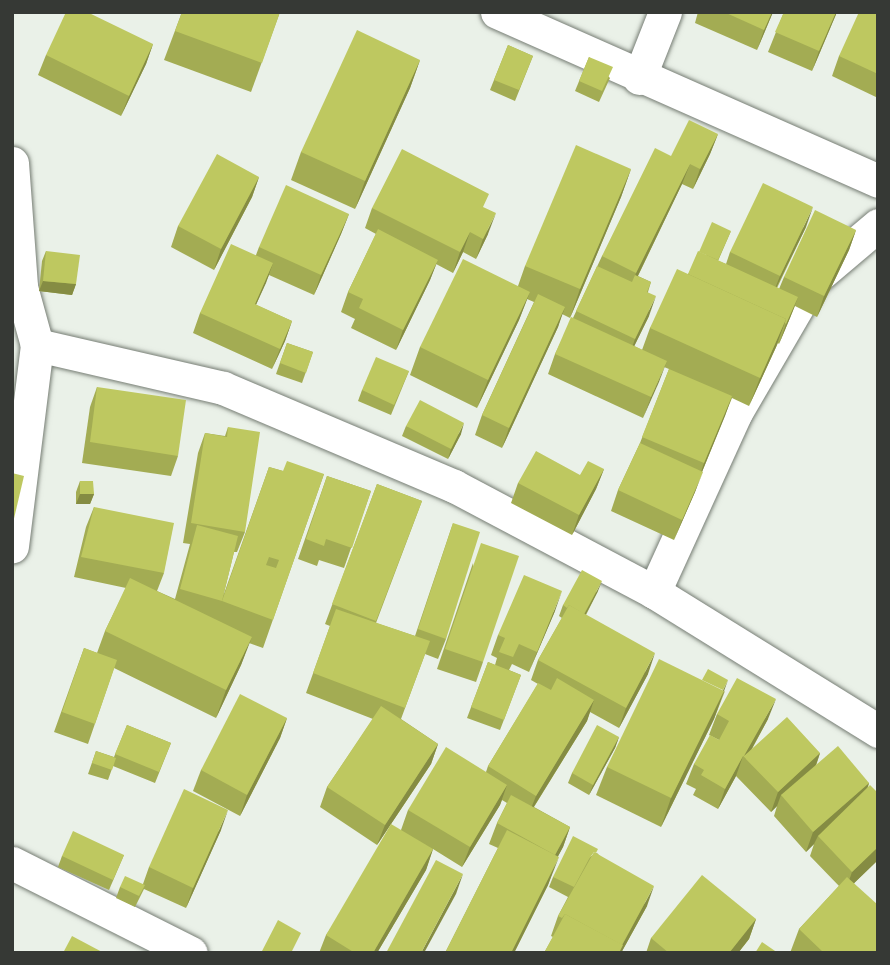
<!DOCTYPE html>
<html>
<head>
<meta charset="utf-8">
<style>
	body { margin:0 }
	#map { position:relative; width:890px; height:965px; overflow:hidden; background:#eaf1e8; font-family:Helvetica,sans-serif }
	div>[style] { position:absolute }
	.roads { filter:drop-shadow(0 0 2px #767d74) drop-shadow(0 0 2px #767d74) }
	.minor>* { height:33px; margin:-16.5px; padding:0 16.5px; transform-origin:16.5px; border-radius:16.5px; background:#fff }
	.wall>* { inset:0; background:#a3ac53 }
	.shaded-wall>* { inset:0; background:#858c43 }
	.building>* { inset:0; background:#bec860 }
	span { translate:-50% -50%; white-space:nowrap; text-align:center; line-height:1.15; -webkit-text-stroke:7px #f7fff5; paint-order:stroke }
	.frame { position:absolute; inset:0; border:14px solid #363935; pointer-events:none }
</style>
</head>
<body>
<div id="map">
	<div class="roads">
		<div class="minor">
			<div style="left:497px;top:12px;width:417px;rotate:23.9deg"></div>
			<div style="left:639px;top:78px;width:71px;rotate:-68.5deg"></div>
			<div style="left:12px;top:163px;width:124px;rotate:85.8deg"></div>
			<div style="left:21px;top:287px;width:60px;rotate:74.6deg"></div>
			<div style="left:37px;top:345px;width:203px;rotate:97.1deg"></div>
			<div style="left:37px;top:345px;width:191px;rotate:13deg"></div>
			<div style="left:223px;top:388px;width:251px;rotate:23deg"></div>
			<div style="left:454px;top:486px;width:226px;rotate:27.9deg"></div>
			<div style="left:654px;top:592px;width:264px;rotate:31.8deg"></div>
			<div style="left:654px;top:592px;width:196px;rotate:-65.5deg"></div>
			<div style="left:735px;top:414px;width:155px;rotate:-59.8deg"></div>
			<div style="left:813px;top:280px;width:85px;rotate:-40.2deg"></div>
			<div style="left:12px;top:863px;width:200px;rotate:26.7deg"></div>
		</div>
	</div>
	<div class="wall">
		<div style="clip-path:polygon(182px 12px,280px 12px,251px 92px,164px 60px)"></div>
		<div style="clip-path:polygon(698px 12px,773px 12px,757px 50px,695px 23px)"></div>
		<div style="clip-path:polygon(784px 12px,837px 12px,812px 71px,768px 52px)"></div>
		<div style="clip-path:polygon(878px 12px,878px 98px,832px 76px,839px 56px)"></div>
		<div style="clip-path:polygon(153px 44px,146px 64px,121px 116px,38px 75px,46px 55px)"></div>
		<div style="clip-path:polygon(508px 45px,533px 56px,515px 101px,490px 90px)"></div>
		<div style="clip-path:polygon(589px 57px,610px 78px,599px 102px,575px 91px)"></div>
		<div style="clip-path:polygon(420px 60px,410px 88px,355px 209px,291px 180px,301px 152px)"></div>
		<div style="clip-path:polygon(718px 134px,710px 154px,693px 189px,682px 184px,638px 276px,651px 282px,648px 292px,649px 316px,634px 346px,642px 350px,650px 328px,688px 274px,731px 231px,718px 261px,726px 264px,730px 252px,806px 227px,777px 288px,779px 289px,784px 277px,856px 230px,849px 250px,817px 317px,795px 306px,779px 344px,778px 343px,749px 406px,732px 398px,702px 472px,695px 492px,674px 540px,611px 511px,618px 490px,640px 443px,669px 369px,664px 367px,643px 418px,548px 374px,555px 354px,573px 318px,602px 256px)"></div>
		<div style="clip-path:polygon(631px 169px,621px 197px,570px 318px,562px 314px,558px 327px,502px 448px,475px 435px,482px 415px,534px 302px,527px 299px,519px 320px,477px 408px,410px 375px,420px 347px,518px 286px,525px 266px)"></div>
		<div style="clip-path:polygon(259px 177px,252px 197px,214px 270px,171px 247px,178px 226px)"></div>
		<div style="clip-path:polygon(372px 208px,484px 208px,488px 234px,476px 259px,463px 252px,453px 273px,436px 264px,430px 280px,396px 350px,351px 328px,355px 319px,341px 312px,348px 292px,376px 234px,365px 228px)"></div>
		<div style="clip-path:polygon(349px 214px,341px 234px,314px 295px,269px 275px,256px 305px,292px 321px,285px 341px,272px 369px,193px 333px,200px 313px,256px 255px,259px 247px)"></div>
		<div style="clip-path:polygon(46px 251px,76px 284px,72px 295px,39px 291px,42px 261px)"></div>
		<div style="clip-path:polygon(287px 343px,313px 352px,302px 383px,276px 374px)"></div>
		<div style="clip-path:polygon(409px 371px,391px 415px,358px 401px,362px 390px)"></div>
		<div style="clip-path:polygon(97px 387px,178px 456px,171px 476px,82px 463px,90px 407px)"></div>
		<div style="clip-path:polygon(406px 426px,461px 434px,448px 459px,402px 436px)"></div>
		<div style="clip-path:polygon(228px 427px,245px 532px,237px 552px,234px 552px,222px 601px,215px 619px,269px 467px,283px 471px,324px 474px,263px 648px,249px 643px,241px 665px,216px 718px,114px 668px,88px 744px,54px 732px,84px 648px,97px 653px,105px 631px,126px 588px,74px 577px,86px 527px,94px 507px,164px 573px,157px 591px,175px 599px,190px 544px,183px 543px,198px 453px,205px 433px,225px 436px)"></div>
		<div style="clip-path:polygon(604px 469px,596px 489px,572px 535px,511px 503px,518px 483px,580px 475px)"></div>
		<div style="clip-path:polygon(327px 476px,371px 491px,344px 568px,319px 560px,317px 566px,298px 559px)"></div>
		<div style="clip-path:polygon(80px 481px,94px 494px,90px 504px,76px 504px,76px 492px)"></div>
		<div style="clip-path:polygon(377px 484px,422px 501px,376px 623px,415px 636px,453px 523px,446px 639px,438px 659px,425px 654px,401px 719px,438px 744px,431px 764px,377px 845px,320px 807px,327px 787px,373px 719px,306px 693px,330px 626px,325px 624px)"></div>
		<div style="clip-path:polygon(473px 563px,483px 662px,476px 682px,437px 669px)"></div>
		<div style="clip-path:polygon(598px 591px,586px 615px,648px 674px,619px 728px,590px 712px,587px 721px,534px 807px,570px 827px,563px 847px,558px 856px,548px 885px,514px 953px,445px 953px,498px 848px,489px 844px,497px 823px,507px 803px,502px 800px,500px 805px,462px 867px,433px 849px,426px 870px,377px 953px,319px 953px,326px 935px,401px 830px,408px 810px,486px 772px,488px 766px,538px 684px,531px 680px,538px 660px,562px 618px,559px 616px,563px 605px)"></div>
		<div style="clip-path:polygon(555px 611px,529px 672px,512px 664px,509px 670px,521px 675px,500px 730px,467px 718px,488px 662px,495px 665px,497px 658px,491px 655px,498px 635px)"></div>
		<div style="clip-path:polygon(725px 691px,714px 719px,661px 827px,596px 795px,607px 767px)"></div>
		<div style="clip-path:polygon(717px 714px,768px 719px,752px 749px,820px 753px,816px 766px,869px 783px,868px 787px,878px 860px,854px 883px,878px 953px,790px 953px,799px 929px,839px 886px,810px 856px,814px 844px,806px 852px,774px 816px,777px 806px,771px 812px,736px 776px,718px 809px,693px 795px,696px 789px,686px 784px,694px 764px,719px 740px,709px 735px)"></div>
		<div style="clip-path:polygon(287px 718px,280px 738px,240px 816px,193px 791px,201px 770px)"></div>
		<div style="clip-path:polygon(127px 725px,171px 743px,155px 783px,113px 766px,108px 780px,88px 774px,96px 751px,114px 757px)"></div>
		<div style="clip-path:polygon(619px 737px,615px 748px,589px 795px,568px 783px,572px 773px)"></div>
		<div style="clip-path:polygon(221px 830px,186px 908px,144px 889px,135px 907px,116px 898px,120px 887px,143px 884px,149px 867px)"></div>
		<div style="clip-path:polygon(597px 853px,647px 906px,621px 953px,544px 953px,553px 937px,551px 936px,558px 916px,568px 897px,549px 887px,553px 877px)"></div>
		<div style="clip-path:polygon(124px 855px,109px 890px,58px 867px,62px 856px)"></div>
		<div style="clip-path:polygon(756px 919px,749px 939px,738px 953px,646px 953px,651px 938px)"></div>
	</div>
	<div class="shaded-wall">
		<div style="clip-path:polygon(772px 12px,773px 12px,757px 50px,764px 30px)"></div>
		<div style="clip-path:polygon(836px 12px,837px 12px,812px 71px,819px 51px)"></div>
		<div style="clip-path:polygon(153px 44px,146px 64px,121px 116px,129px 96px)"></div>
		<div style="clip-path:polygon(420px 60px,410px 88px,355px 209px,365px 181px)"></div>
		<div style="clip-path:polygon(718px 134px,710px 154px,693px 189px,700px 169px)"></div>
		<div style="clip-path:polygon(690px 164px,682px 184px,629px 294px,636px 273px)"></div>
		<div style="clip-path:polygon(631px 169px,621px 197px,570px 318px,580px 289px)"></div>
		<div style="clip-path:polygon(259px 177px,252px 197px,214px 270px,221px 249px)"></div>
		<div style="clip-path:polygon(813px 207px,806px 227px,772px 296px,780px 276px)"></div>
		<div style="clip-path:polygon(496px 213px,488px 234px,476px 259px,483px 239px)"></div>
		<div style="clip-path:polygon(349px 214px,341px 234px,314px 295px,321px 275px)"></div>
		<div style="clip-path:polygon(856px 230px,849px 250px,817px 317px,824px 296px)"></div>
		<div style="clip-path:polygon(470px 232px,463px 252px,453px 273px,460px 252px)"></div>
		<div style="clip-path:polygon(438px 260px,430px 280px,396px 350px,403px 330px)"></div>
		<div style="clip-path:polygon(273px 263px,266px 283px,247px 324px,255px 304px)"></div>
		<div style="clip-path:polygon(43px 281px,76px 284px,72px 295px,39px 291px)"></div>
		<div style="clip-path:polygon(530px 292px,519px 320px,477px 408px,488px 380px)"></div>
		<div style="clip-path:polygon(656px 296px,649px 316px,628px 359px,635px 339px)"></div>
		<div style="clip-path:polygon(798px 297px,790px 318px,779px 344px,786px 324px)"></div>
		<div style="clip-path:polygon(565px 307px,558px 327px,502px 448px,509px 428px)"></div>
		<div style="clip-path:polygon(786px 319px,776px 347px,749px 406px,760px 378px)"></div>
		<div style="clip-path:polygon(292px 321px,285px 341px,272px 369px,280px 349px)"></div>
		<div style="clip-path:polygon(667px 361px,659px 382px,643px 418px,651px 397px)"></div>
		<div style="clip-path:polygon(732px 396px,725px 416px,697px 484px,704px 463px)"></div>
		<div style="clip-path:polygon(464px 423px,461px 434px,448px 459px,451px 449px)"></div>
		<div style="clip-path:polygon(604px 469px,596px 489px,572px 535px,579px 515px)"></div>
		<div style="clip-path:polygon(703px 472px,695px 492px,674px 540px,682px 520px)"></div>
		<div style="clip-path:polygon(80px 494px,94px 494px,90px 504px,76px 504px)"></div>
		<div style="clip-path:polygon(602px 581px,598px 591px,579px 627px,583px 617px)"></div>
		<div style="clip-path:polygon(562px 591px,555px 611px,529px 672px,537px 652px)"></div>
		<div style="clip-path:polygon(252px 637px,241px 665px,216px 718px,226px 690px)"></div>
		<div style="clip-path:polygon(655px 653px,648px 674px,619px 728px,626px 708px)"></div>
		<div style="clip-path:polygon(728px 680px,714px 719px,661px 827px,671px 798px)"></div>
		<div style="clip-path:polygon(776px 699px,768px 719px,746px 759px,743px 756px)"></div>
		<div style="clip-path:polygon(594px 700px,587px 721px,528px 816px,536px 796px)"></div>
		<div style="clip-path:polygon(287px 718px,280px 738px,240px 816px,247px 795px)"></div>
		<div style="clip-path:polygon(619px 737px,615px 748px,589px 795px,593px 785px)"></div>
		<div style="clip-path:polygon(438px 744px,431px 764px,377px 845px,385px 825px)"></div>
		<div style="clip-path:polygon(820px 753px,813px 773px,781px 795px,777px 806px,771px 812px,778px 792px)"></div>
		<div style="clip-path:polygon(743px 756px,736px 776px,718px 809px,725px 789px)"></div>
		<div style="clip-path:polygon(869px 783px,862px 803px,818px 836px,814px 844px,806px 852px,813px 832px)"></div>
		<div style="clip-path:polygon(507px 785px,500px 805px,462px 867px,470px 847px)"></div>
		<div style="clip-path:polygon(228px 810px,221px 830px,186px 908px,193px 888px)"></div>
		<div style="clip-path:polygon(570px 827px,563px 847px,548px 875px,555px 855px)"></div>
		<div style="clip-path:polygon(878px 847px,878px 860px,845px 892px,852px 872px)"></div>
		<div style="clip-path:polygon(433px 849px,426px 870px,377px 953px,373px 953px)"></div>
		<div style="clip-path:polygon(559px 857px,548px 885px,514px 953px,511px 953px)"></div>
		<div style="clip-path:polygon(463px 874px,456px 894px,424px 953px,421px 953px)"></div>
		<div style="clip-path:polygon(654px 886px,647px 906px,621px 953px,618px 953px)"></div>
		<div style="clip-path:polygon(756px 919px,749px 939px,738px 953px,729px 953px)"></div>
	</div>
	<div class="building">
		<div style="clip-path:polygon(66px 12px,87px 12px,153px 44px,129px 96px,46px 55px)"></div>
		<div style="clip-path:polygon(182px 12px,280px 12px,262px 63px,175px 31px)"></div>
		<div style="clip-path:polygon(724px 12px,772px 12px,764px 30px)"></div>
		<div style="clip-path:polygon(784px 12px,836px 12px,819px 51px,775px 32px)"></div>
		<div style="clip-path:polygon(859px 12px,878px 12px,878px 74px,839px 56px)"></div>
		<div style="clip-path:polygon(357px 30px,420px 60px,365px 181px,301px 152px)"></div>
		<div style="clip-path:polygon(508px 45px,533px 56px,519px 90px,494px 80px)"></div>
		<div style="clip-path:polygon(589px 57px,613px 67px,602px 91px,579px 81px)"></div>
		<div style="clip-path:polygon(689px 120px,718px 134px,700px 169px,690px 164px,636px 273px,602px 256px,655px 148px,671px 156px)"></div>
		<div style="clip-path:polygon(576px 145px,631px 169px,580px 289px,525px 266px)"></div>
		<div style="clip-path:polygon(402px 149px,489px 194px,483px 207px,496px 213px,483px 239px,470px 232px,460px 252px,372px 208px)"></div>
		<div style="clip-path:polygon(217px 154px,259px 177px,221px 249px,178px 226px)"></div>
		<div style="clip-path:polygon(763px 183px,813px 207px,780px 276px,730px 252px)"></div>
		<div style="clip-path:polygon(286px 185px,349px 214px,321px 275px,259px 247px)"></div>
		<div style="clip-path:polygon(815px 210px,856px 230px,824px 296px,784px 277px)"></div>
		<div style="clip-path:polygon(712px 222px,731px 231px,718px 260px,699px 252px)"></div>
		<div style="clip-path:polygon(378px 229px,438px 260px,403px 330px,359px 308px,363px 299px,348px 292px)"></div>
		<div style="clip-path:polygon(231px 244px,273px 263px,255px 304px,292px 321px,280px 349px,200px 313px)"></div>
		<div style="clip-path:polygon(46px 251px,80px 255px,76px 284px,43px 281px)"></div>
		<div style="clip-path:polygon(698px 251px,798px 297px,786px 324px,785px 323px,786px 319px,688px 274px)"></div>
		<div style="clip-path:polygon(463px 259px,530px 292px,488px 380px,420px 347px)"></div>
		<div style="clip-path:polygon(597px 266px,632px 282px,635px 275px,651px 282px,647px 292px,656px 296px,635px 339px,576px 311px)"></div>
		<div style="clip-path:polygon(677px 269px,786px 319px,760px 378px,650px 328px)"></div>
		<div style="clip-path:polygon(538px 294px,565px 307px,509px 428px,482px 415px)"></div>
		<div style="clip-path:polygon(571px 317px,667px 361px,651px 397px,555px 354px)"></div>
		<div style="clip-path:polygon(287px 343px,313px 352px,306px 373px,280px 363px)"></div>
		<div style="clip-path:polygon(376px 357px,409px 371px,394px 405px,362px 390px)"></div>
		<div style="clip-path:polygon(669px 369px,732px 396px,704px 463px,642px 437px)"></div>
		<div style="clip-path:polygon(97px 387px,186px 400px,178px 456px,90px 442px)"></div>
		<div style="clip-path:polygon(420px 400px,464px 423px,451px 449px,406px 426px)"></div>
		<div style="clip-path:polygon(228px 427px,260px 432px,245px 532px,191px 523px,205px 433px,227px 437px)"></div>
		<div style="clip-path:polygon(640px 443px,703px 472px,682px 520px,618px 490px)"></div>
		<div style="clip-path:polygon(536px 451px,580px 475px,588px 461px,604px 469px,579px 515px,518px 483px)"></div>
		<div style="clip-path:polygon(evenodd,287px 461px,324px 474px,273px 620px,222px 601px,269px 467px,283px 471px,287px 461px,269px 557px,279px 560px,276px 568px,266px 565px,269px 557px)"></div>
		<div style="clip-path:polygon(12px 473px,24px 476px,12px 527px)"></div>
		<div style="clip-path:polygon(327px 476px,371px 491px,352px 548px,326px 539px,324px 546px,306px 539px)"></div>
		<div style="clip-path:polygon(80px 481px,93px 481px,94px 494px,80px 494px)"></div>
		<div style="clip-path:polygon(377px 484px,422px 501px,376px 621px,332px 604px)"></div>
		<div style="clip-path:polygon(94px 507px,174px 523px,164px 573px,81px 557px)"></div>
		<div style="clip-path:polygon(453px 523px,480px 532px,446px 639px,418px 629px)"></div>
		<div style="clip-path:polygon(197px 525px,238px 536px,222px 601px,180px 589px)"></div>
		<div style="clip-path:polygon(481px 543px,519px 556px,483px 662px,445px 649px)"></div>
		<div style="clip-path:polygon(582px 570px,602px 581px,584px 614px,569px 605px,567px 608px,563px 605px)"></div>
		<div style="clip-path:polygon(524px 575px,562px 591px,537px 652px,519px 644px,513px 657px,499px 652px,505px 638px,498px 635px)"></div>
		<div style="clip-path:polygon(130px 578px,252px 637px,226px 690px,105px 631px)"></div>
		<div style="clip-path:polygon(569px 605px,655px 653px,626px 708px,538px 660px)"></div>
		<div style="clip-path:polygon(336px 609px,430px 641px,405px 708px,313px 673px)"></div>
		<div style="clip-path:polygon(84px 648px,117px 660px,95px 724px,62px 712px)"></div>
		<div style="clip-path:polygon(659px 659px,724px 691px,671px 798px,607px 767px)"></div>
		<div style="clip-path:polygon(488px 662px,521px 675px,504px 720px,471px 707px)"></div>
		<div style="clip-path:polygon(708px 669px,728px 680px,723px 690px,702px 680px)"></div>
		<div style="clip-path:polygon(557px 678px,594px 700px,536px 796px,488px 766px,538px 683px,551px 690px)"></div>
		<div style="clip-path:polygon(737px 678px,776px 699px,744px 756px,787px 717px,820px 753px,778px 792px,743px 756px,725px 789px,701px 775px,704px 770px,694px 764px,710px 735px,719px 740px,729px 721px,717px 714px)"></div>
		<div style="clip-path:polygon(240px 694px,287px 718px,247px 795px,201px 770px)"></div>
		<div style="clip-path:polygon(381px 706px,438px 744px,385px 825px,327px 787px)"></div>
		<div style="clip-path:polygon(127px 725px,171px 743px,159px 772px,115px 754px)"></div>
		<div style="clip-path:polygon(597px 725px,619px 737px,593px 785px,572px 773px)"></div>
		<div style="clip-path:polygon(838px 746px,869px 783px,813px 832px,781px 795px)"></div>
		<div style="clip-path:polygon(446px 747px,507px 785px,470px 847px,408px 810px)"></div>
		<div style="clip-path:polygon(96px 751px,116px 758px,112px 770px,92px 763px)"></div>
		<div style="clip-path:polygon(870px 785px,878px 793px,878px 847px,852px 872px,818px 836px)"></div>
		<div style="clip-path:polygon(184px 789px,228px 810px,193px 888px,149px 867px)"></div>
		<div style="clip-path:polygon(511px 795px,570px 827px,555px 855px,497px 823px)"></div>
		<div style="clip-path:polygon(391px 824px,433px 849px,373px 953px,355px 953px,326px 935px)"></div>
		<div style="clip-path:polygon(507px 830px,559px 857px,511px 953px,445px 953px)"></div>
		<div style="clip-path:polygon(73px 831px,124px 855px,113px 880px,62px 856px)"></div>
		<div style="clip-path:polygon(573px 836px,598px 849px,596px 853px,594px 852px,589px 859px,574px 887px,553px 877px)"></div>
		<div style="clip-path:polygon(594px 852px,654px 886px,622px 945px,565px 914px,562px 918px,558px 916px)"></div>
		<div style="clip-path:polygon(436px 860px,463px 874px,421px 953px,386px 953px)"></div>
		<div style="clip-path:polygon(702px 875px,756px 919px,729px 953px,669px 953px,651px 938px)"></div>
		<div style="clip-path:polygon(125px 876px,145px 885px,139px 896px,120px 887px)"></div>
		<div style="clip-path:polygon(847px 877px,878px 905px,878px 953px,824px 953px,799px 929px)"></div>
		<div style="clip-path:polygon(565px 914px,623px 945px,619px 953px,544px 953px)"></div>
		<div style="clip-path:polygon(278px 920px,301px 933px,291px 953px,261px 953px)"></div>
		<div style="clip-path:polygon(72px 936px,104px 953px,63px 953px)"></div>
		<div style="clip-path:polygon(762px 942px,778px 953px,755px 953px)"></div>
	</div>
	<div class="frame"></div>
</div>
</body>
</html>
